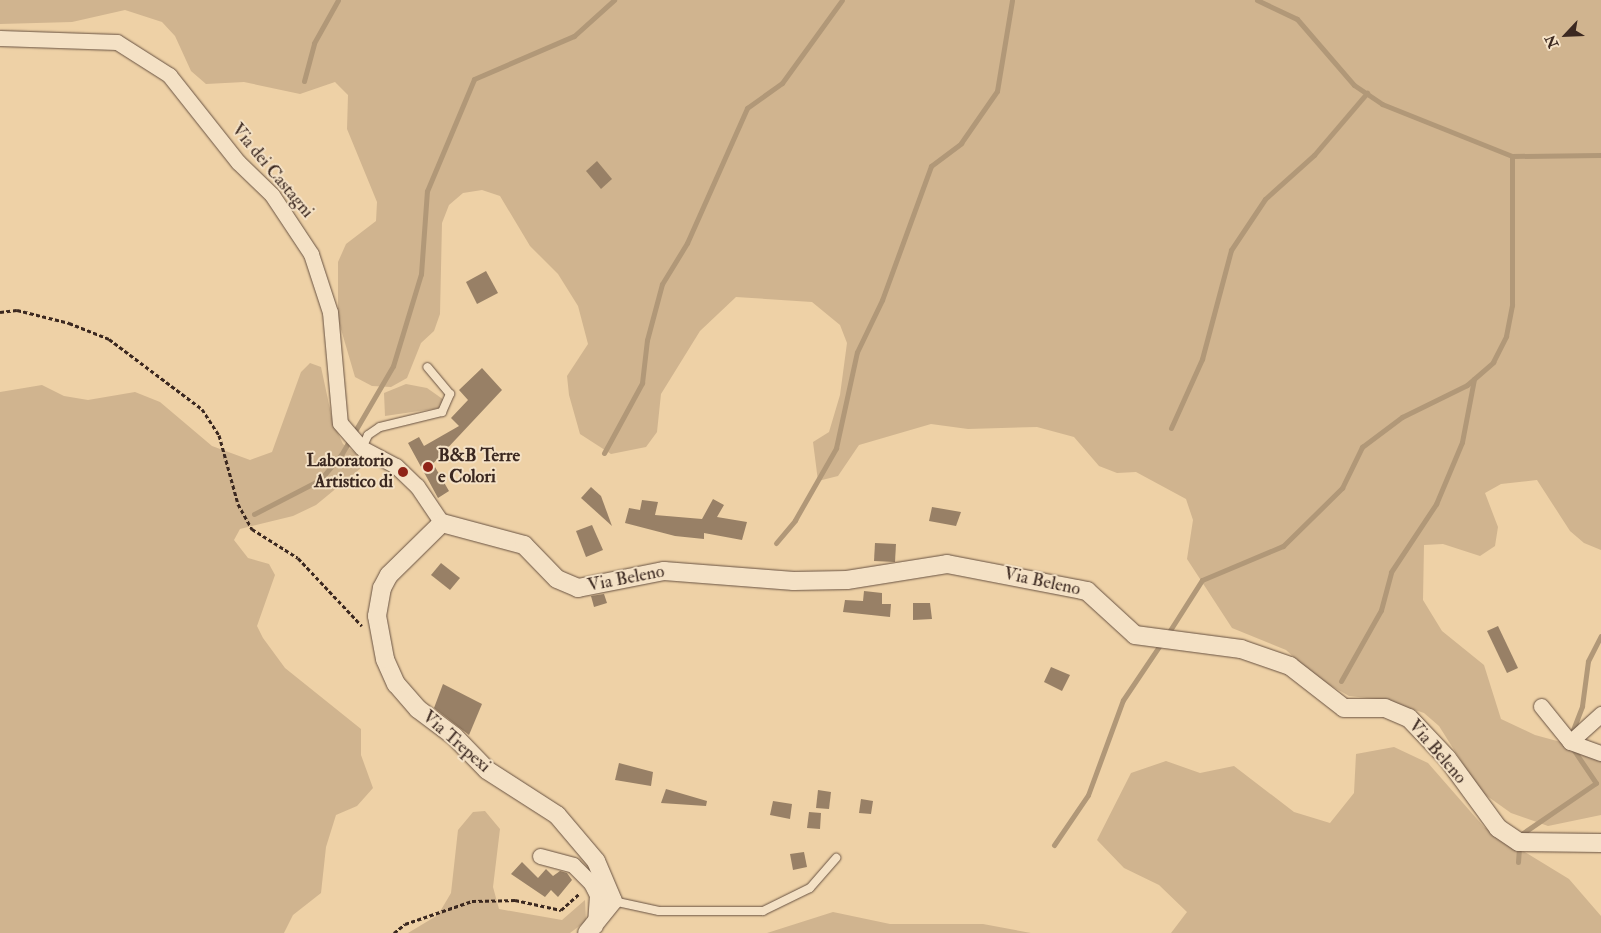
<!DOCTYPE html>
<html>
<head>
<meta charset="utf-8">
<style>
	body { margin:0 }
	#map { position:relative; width:1601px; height:933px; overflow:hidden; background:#eed1a6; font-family:"IM FELL Double Pica",serif }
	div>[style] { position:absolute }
	.green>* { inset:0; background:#d0b48f }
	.stream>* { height:5px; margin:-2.5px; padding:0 2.5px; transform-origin:2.5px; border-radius:2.5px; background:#b19878 }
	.building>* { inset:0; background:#988066 }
	.path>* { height:3px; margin-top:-1.5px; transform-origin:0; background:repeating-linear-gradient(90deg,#3b2820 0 4px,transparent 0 6.5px) }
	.roads { filter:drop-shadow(0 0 1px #685242) drop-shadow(0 0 1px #685242) }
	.service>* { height:8px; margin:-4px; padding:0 4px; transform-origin:4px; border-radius:4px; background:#f4e1c5 }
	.minor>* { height:15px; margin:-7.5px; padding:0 7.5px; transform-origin:7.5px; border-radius:7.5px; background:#f4e1c5 }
	.tertiary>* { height:18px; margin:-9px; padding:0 9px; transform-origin:9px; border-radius:9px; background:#f4e1c5 }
	.dots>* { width:14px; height:14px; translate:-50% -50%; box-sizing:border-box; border:2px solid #f4e1c5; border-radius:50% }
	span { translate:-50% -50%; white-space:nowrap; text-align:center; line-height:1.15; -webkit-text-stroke:4px #f4e1c5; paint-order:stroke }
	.street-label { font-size:18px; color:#3b2820 }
	.poi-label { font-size:18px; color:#3b2820; font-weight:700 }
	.left { translate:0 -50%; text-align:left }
	.right { translate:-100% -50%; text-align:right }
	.north { position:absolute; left:1541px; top:10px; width:50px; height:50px; -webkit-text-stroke:4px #f4e1c5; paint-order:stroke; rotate:245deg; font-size:14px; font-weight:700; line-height:20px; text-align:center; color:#3b2820 }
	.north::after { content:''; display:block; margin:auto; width:18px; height:22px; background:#3b2820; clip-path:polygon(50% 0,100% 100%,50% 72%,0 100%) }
</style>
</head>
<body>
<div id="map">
	<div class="green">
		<div style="clip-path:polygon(0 0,1601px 0,1601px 550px,1584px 543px,1570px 531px,1537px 480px,1501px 484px,1485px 493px,1498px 527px,1495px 546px,1480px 556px,1443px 544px,1424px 545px,1423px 600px,1442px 631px,1484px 665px,1501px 719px,1535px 735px,1601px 753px,1601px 815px,1548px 826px,1511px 813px,1480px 791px,1439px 726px,1424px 713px,1385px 700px,1349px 696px,1316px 677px,1286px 650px,1232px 628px,1187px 559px,1193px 520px,1186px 499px,1136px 472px,1117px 473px,1099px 466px,1074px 437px,1037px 427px,968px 429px,931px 424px,859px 445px,838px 476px,818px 481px,813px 442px,829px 432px,840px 395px,847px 343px,840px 325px,812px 302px,736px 297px,700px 331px,661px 394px,657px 432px,646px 447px,611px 454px,580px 434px,569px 395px,567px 376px,588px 344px,578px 306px,558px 274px,530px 246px,500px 196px,482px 190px,463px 193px,449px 205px,442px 223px,440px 314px,434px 331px,421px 343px,407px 378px,391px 387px,372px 386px,355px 377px,338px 319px,338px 262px,346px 244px,376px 221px,377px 202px,347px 129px,348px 95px,335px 82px,300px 94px,244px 82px,206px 84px,191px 71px,175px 36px,162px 22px,125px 10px,72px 22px,0 24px)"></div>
		<div style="clip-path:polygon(310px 363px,321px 367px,333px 423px,343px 444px,361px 457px,361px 468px,316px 505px,293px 516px,240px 529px,234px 540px,248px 558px,269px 564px,275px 575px,257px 626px,263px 638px,285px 668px,361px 729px,361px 755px,373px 788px,357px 806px,336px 815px,326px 847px,321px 893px,293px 915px,284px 933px,0 933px,0 392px,42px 385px,64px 396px,88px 400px,135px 392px,160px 402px,212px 446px,250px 460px,272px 452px,301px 372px)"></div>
		<div style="clip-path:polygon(406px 384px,427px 388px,444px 400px,440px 408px,385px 416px,384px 393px)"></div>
		<div style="clip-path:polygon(1394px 747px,1428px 763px,1484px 827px,1569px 879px,1601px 916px,1601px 933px,1171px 933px,1187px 912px,1159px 885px,1124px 868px,1097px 840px,1131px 773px,1166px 761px,1200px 773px,1234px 766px,1294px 812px,1330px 823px,1354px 793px,1356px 754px)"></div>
		<div style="clip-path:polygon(485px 811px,500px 829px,493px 887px,499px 909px,562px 920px,585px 900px,586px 921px,570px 933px,408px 933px,438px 915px,451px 893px,458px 830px,473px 812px)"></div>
		<div style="clip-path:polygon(833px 912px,890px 924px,983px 924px,1031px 933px,767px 933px)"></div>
	</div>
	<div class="stream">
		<div style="left:1257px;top:0;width:44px;rotate:25.4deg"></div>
		<div style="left:1297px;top:19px;width:87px;rotate:49.2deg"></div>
		<div style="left:1354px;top:85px;width:34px;rotate:34deg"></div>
		<div style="left:1382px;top:104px;width:140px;rotate:21.8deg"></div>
		<div style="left:1512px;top:156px;width:89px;rotate:-0.6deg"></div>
		<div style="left:304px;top:81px;width:39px;rotate:-75deg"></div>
		<div style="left:314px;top:43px;width:49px;rotate:-60.8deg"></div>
		<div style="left:1171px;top:428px;width:76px;rotate:-65.8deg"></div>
		<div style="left:1202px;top:359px;width:113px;rotate:-75.1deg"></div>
		<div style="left:1231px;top:250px;width:61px;rotate:-56.3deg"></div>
		<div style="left:1265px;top:199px;width:66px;rotate:-41.9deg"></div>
		<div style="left:1314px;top:155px;width:82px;rotate:-49.5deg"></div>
		<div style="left:604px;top:453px;width:80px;rotate:-61.5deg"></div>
		<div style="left:642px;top:383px;width:43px;rotate:-83.4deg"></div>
		<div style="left:647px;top:340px;width:58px;rotate:-75deg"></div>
		<div style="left:662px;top:284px;width:48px;rotate:-58.6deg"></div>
		<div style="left:687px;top:243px;width:148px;rotate:-66deg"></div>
		<div style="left:747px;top:108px;width:43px;rotate:-35.5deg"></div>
		<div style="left:782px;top:83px;width:102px;rotate:-54.1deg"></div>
		<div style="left:254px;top:514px;width:74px;rotate:-27.3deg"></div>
		<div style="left:320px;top:480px;width:33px;rotate:-50deg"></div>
		<div style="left:341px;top:455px;width:103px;rotate:-59.7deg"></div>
		<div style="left:393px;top:366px;width:96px;rotate:-73.1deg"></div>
		<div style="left:421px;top:274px;width:83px;rotate:-85.9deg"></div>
		<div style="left:427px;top:191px;width:121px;rotate:-67.2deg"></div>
		<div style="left:474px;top:79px;width:109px;rotate:-23.3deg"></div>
		<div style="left:574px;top:36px;width:54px;rotate:-42deg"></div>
		<div style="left:776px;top:543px;width:30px;rotate:-50deg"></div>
		<div style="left:795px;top:520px;width:83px;rotate:-60.3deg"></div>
		<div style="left:836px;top:448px;width:98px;rotate:-77.7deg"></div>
		<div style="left:857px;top:352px;width:58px;rotate:-64.3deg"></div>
		<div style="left:882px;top:300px;width:143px;rotate:-69.9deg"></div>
		<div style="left:931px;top:166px;width:38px;rotate:-37deg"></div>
		<div style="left:961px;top:143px;width:63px;rotate:-55.3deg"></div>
		<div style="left:997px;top:91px;width:92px;rotate:-80.6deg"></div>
		<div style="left:1167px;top:635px;width:65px;rotate:-57.5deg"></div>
		<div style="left:1202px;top:580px;width:88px;rotate:-22.8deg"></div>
		<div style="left:1283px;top:546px;width:83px;rotate:-44.5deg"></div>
		<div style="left:1342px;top:488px;width:46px;rotate:-64deg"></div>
		<div style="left:1362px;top:447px;width:50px;rotate:-36.9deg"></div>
		<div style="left:1402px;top:417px;width:72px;rotate:-26.2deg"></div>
		<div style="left:1467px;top:385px;width:35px;rotate:-41deg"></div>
		<div style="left:1493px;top:362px;width:29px;rotate:-63deg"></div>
		<div style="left:1506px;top:336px;width:32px;rotate:-79deg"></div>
		<div style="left:1512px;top:305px;width:149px;rotate:-90deg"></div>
		<div style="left:1341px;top:681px;width:81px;rotate:-60.6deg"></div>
		<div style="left:1381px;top:610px;width:39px;rotate:-75deg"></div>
		<div style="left:1391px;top:572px;width:82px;rotate:-56.5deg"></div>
		<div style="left:1436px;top:504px;width:67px;rotate:-67.2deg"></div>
		<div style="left:1462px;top:442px;width:64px;rotate:-79.2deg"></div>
		<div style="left:1571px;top:735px;width:31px;rotate:-69deg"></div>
		<div style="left:1582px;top:706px;width:45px;rotate:-82.4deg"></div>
		<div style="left:1588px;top:661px;width:28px;rotate:-63deg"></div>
		<div style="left:1054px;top:845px;width:60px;rotate:-55.8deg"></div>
		<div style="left:1088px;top:795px;width:101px;rotate:-69.8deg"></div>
		<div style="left:1123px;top:700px;width:70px;rotate:-56.1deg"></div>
		<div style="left:1518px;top:862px;width:27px;rotate:-86deg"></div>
		<div style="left:1520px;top:835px;width:92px;rotate:-34.4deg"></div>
		<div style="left:1596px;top:783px;width:45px;rotate:-124deg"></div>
	</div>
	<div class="building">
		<div style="clip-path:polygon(597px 161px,612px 179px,601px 189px,586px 171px)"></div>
		<div style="clip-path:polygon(486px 271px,498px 293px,477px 304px,466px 282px)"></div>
		<div style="clip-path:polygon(482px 368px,502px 390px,427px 470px,435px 467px,449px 491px,438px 498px,408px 443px,419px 437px,424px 446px,459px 426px,451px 418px,468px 400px,459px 390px)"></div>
		<div style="clip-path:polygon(591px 487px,601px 496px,612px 526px,581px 498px)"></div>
		<div style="clip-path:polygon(713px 499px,724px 505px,717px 517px,747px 522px,742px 540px,704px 533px,704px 539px,675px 536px,625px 523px,629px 508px,640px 510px,642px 500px,658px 502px,655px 515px,702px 519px)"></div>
		<div style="clip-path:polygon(932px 507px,961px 512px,956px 526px,929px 521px)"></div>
		<div style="clip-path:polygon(592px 525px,603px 550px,586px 557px,576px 531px)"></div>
		<div style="clip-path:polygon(875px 543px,896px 544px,895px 562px,874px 561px)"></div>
		<div style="clip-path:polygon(441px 563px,460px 578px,450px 590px,431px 575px)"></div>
		<div style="clip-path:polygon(864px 591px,882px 593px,882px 604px,891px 604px,890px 617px,843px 612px,845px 600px,863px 601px)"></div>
		<div style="clip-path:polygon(604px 594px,607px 603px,594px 607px,591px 596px)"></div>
		<div style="clip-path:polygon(913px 603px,930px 603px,932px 619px,913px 620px)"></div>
		<div style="clip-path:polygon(1498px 626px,1518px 668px,1507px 673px,1487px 631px)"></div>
		<div style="clip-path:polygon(1051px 667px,1070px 675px,1062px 691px,1044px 682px)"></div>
		<div style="clip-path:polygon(443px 684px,482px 704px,469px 735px,434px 708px)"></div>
		<div style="clip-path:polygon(619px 763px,653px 772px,651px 786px,615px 780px)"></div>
		<div style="clip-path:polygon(666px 789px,707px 801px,706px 806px,661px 803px)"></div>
		<div style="clip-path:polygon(818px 790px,831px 792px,829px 809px,816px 808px)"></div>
		<div style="clip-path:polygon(861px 799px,873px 801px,871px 814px,859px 813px)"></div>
		<div style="clip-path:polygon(773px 801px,792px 804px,790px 819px,770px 815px)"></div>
		<div style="clip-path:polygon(809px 812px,821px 813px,820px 829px,807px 828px)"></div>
		<div style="clip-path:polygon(804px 852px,807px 867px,793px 870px,790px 854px)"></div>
		<div style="clip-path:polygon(522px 862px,538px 878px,546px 869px,553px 876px,560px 871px,567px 873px,572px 880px,558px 897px,551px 890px,545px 897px,511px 874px)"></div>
	</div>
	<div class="path">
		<div style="left:0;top:312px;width:17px;rotate:-7deg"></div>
		<div style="left:17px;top:310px;width:54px;rotate:14deg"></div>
		<div style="left:69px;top:323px;width:43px;rotate:21.8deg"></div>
		<div style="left:109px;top:339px;width:116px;rotate:37deg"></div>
		<div style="left:202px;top:409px;width:31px;rotate:57deg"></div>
		<div style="left:219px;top:435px;width:72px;rotate:74.6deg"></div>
		<div style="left:238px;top:504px;width:29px;rotate:61deg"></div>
		<div style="left:252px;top:529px;width:54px;rotate:32.2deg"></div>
		<div style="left:298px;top:558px;width:93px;rotate:46.7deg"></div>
		<div style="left:394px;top:933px;width:14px;rotate:-39deg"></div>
		<div style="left:405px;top:924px;width:71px;rotate:-18.9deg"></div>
		<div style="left:472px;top:901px;width:43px;rotate:-1.3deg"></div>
		<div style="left:515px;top:900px;width:47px;rotate:12.3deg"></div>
		<div style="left:561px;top:910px;width:25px;rotate:-42deg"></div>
	</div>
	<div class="roads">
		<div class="service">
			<div style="left:362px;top:448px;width:14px;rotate:-65deg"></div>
			<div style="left:368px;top:435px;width:14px;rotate:-34deg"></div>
			<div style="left:380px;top:427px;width:64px;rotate:-13.6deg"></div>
			<div style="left:442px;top:412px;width:20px;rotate:-66deg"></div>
			<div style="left:450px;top:394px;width:35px;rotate:-130deg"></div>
			<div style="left:613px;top:901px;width:47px;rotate:12.3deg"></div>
			<div style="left:659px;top:911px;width:104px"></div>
			<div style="left:763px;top:911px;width:52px;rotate:-26.1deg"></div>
			<div style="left:810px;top:888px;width:40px;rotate:-49deg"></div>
		</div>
		<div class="minor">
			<div style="left:0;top:38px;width:117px;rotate:2deg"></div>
			<div style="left:117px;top:42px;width:62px;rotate:32.4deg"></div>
			<div style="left:169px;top:75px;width:111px;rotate:51.6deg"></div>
			<div style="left:238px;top:162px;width:47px;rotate:44.1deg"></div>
			<div style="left:272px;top:195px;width:71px;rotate:56.5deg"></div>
			<div style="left:311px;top:254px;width:61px;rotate:71.9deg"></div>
			<div style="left:330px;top:312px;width:111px;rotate:84.9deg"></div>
			<div style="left:340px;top:423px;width:33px;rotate:49deg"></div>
			<div style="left:362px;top:448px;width:38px;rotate:28deg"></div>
			<div style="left:396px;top:466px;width:29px;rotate:44deg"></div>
			<div style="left:417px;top:486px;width:45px;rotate:56deg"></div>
			<div style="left:1541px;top:706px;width:46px;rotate:51.1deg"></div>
			<div style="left:1570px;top:742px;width:33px;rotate:20deg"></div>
			<div style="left:1570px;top:742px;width:42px;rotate:-42.1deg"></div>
			<div style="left:540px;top:856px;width:34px;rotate:15deg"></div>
			<div style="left:573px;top:865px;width:25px;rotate:45deg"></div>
			<div style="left:591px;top:883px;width:13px;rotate:63deg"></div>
			<div style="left:597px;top:895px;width:31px;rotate:94deg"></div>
		</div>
		<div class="tertiary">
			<div style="left:587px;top:933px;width:41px;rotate:-50.9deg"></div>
			<div style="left:613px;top:901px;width:43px;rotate:-113deg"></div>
			<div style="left:596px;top:861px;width:60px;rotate:-130.3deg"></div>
			<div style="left:557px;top:815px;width:83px;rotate:-147.3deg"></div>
			<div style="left:487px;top:770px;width:47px;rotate:-134.1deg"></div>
			<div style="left:454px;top:736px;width:45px;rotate:-143.1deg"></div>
			<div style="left:418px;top:709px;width:33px;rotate:-131deg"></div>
			<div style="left:396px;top:684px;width:27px;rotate:-114deg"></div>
			<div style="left:385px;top:659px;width:44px;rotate:-100.5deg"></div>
			<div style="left:377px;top:616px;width:28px;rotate:-80deg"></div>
			<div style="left:382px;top:588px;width:15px;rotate:-62deg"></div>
			<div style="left:389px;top:575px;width:74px;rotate:-44.5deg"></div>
			<div style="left:442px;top:523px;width:85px;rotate:15deg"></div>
			<div style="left:524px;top:545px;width:47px;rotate:45.9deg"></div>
			<div style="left:557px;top:579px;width:23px;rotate:23deg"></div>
			<div style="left:578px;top:588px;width:88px;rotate:-11.2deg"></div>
			<div style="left:664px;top:571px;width:130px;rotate:4.4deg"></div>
			<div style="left:794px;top:581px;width:53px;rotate:-1.1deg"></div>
			<div style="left:847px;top:580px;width:101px;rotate:-9.1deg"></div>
			<div style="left:947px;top:564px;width:143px;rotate:10.9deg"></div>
			<div style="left:1087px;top:591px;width:65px;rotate:42.5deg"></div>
			<div style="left:1135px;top:635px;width:107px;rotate:7.5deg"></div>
			<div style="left:1241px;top:649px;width:52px;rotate:19.1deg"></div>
			<div style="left:1290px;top:666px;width:68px;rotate:37.9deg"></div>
			<div style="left:1344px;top:708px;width:41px"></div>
			<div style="left:1385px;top:708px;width:26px;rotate:23deg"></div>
			<div style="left:1409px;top:718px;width:55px;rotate:46.5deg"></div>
			<div style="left:1447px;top:758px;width:87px;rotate:53.9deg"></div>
			<div style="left:1498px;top:828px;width:25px;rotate:34deg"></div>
			<div style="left:1519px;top:842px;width:82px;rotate:0.7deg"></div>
		</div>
	</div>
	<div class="dots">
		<div style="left:428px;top:467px;background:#8f2418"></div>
		<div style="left:403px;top:472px;background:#8f2418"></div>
	</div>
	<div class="street-label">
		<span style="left:272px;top:171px;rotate:50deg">Via dei Castagni</span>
		<span style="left:626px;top:579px;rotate:-11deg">Via Beleno</span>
		<span style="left:1042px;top:582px;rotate:12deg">Via Beleno</span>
		<span style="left:456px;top:742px;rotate:41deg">Via Trepexi</span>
		<span style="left:1437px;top:752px;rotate:49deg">Via Beleno</span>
	</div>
	<div class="poi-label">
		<span class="left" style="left:438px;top:467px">B&amp;B Terre<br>e Colori</span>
		<span class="right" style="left:393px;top:472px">Laboratorio<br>Artistico di</span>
	</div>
	<div class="north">N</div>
</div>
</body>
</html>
